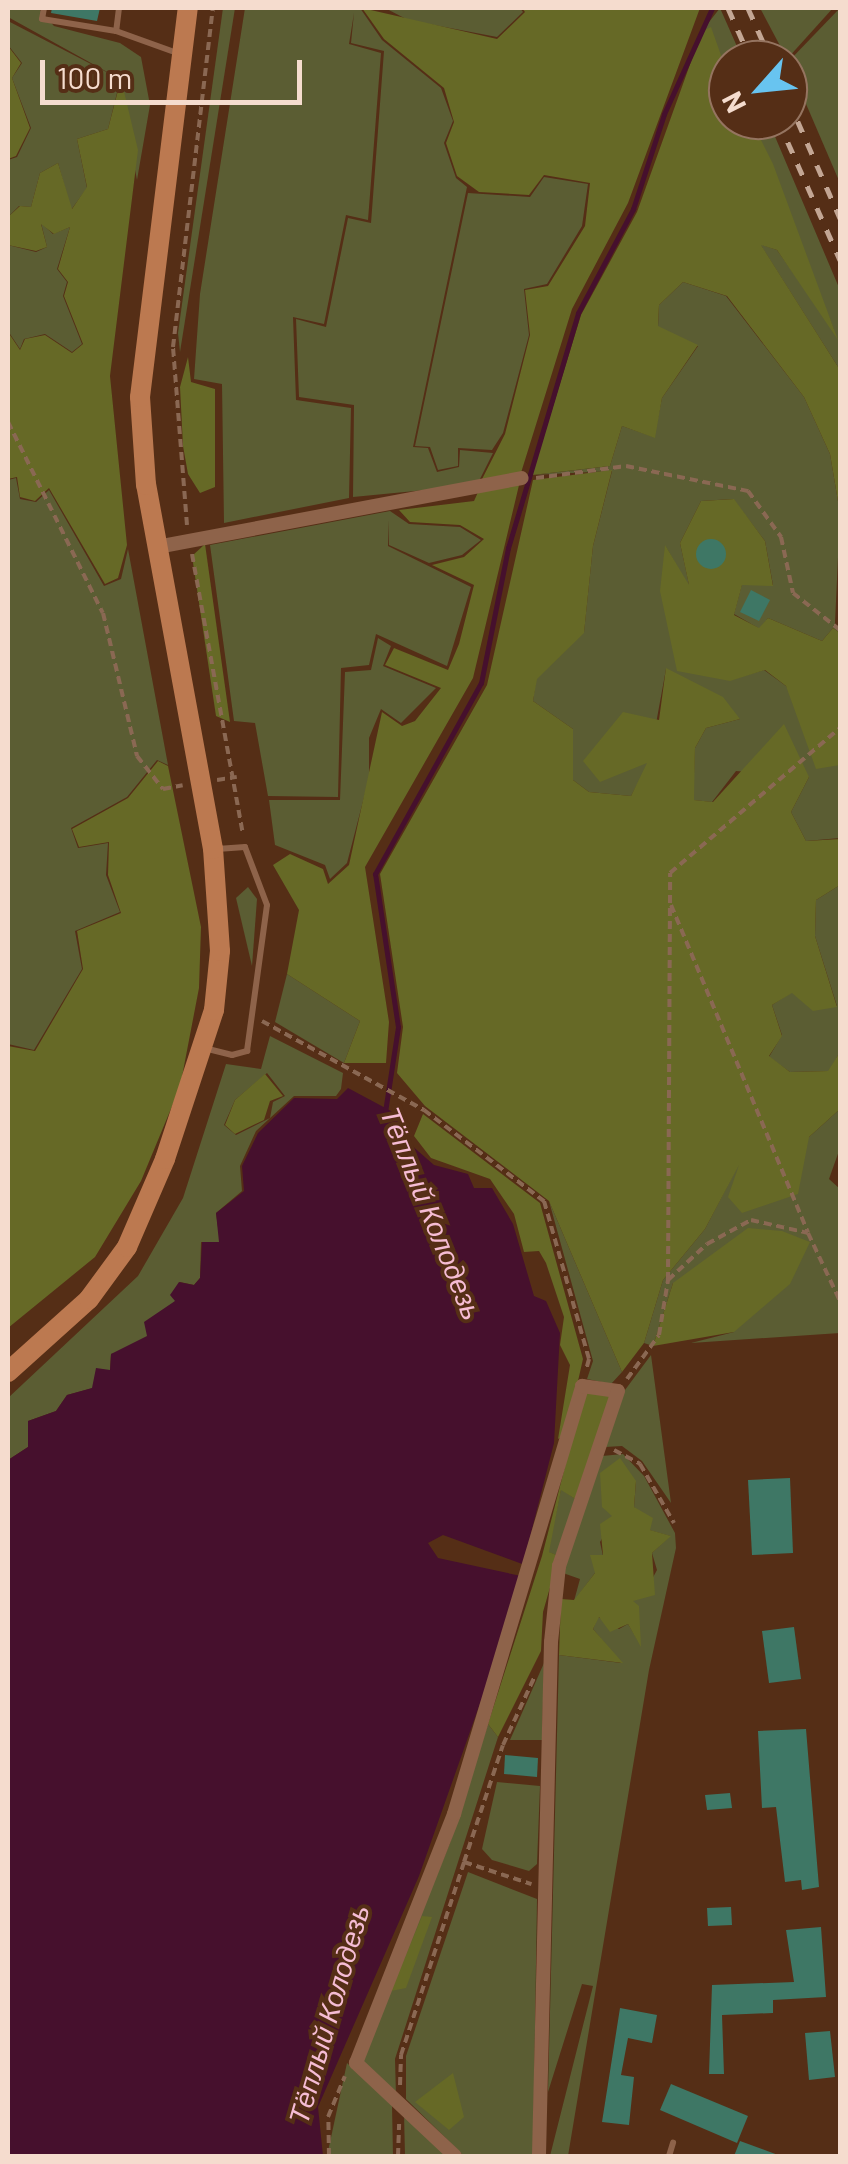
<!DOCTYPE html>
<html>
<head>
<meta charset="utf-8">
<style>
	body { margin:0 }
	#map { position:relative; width:848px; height:2164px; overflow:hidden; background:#552e16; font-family:Barlow,sans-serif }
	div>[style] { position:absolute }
	.green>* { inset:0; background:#5b5d33 }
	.forest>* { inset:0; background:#666926 }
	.water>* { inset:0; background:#46102d }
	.pier>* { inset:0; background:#552e16 }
	.stream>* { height:5px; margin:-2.5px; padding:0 2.5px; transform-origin:2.5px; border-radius:2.5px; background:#46102d }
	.building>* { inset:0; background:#3e7765 }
	.round { border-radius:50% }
	.path>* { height:4px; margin-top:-2px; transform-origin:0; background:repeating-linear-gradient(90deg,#8a6853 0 8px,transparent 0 13px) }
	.lane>* { height:6px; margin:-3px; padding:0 3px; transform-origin:3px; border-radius:3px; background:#8e634a }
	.street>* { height:14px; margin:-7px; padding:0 7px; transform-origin:7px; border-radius:7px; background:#8e634a }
	.secondary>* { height:20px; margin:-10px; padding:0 10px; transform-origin:10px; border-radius:10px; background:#bc7950 }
	.rail>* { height:5px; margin-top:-2.5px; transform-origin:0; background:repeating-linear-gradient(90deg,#c3a694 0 12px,transparent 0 24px) }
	span { translate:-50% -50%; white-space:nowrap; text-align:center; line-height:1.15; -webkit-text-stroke:8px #552e16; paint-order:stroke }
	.water-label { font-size:28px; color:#f5bcd4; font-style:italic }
	.frame { position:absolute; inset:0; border:10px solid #f5dcce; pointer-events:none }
	.north { position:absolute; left:708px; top:40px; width:100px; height:100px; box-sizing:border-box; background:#552e16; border:2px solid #957460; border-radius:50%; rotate:243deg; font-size:28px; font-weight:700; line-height:40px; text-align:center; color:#f5dcce }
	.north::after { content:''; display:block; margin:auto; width:35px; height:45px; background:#68c4f0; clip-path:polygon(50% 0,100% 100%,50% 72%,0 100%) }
	.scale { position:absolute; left:40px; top:60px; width:262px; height:45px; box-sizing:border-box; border:5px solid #f5dcce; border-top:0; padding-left:12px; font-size:30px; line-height:35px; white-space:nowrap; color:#f5dcce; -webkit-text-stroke:8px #552e16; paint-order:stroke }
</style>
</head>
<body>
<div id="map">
	<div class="green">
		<div style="clip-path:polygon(8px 8px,38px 8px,54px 26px,120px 43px,141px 57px,150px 105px,137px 180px,119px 85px,108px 129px,77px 139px,87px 188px,71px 210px,58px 163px,40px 173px,31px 207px,19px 206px,8px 217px,8px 160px,17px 157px,31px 128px,12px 78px,22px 63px,8px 45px,8px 21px,118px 78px,8px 17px)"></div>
		<div style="clip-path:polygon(223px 8px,235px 8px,180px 352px,178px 333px)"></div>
		<div style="clip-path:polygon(245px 8px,360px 8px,382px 40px,441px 88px,453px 121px,444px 143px,456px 178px,467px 187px,413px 447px,428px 448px,437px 472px,459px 467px,460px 450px,493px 453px,477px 485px,353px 497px,354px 405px,299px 397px,296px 319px,326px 327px,348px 218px,371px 223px,384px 51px,351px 43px,354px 13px,349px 44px,381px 53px,368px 220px,346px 215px,324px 324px,293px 317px,296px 400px,351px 408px,349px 498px,224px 523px,222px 384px,194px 379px,200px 294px)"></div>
		<div style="clip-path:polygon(385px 8px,520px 8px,523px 12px,497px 37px,408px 20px)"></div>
		<div style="clip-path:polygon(720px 8px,743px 60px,728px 60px,728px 75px,702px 31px)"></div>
		<div style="clip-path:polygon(760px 8px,833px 8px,787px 59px)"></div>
		<div style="clip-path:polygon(840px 8px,840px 183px,788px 62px)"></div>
		<div style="clip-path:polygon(751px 120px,768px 120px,840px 290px,840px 370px,760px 244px,777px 250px,834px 330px)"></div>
		<div style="clip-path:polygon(544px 177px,588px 184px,582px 226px,547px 284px,524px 289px,529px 335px,503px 433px,492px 450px,458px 448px,458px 466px,438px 470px,430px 447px,415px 446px,468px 193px,530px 197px)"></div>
		<div style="clip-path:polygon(41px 223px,53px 234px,70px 227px,57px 269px,67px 282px,63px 296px,82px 344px,72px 352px,45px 334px,24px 339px,20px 349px,8px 331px,8px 245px,36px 252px,47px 247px)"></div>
		<div style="clip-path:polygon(683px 282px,726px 296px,804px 397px,830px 454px,840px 513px,835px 623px,840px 633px,833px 628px,822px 641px,768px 618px,760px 629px,734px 614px,742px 584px,773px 585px,765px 541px,733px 499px,701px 501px,680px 543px,690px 589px,666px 547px,730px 680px,764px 670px,786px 686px,840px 765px,840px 838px,806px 841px,791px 812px,809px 777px,736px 771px,712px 802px,693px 800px,695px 748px,706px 728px,740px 719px,666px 669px,649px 762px,631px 796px,589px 792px,573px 780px,573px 729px,533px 701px,536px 679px,584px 632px,593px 546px,612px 471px,532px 475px,610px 466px,622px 426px,654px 437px,662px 398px,698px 346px,658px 327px,659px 305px)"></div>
		<div style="clip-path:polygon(16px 478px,20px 499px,36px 502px,49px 490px,104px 586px,121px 579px,128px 549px,168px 765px,157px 760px,127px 797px,71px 828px,78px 848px,108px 843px,106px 875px,120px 912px,75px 931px,82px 969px,34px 1050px,8px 1044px,8px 480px)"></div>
		<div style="clip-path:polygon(390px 511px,409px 524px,460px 527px,481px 540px,462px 555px,429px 563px,389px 545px,389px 520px,388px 546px,471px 587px,447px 666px,376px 634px,369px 665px,341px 668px,338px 797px,268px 796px,255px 723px,234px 721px,210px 545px)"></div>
		<div style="clip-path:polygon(378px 638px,391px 646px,383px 666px,436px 688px,401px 723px,381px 709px,369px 738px,369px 778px,347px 863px,330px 879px,325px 865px,275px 845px,269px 800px,340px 800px,345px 672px,371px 670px)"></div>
		<div style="clip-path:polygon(840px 885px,840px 1052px,829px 1071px,790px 1072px,769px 1057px,782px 1035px,772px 1005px,792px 992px,837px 1006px,815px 936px,816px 900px)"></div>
		<div style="clip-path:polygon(248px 887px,257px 899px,252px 966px,236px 898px)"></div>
		<div style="clip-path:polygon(287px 974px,360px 1021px,344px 1063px,275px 1022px)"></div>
		<div style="clip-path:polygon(evenodd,270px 1036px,343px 1073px,341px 1089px,336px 1096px,294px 1096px,256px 1131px,240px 1166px,242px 1191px,216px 1213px,220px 1242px,201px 1242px,200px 1278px,194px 1285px,180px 1282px,176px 1300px,148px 1336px,135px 1348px,111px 1354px,110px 1371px,93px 1388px,67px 1395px,56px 1411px,28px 1421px,28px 1447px,8px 1460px,8px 1398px,138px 1276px,183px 1198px,226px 1064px,261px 1069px,270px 1036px,267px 1073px,285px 1096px,273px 1102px,270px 1118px,236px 1135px,224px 1125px,235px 1100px,267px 1073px)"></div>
		<div style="clip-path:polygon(840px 1109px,840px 1148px,829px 1179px,840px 1189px,840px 1333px,691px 1343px,734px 1332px,673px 1283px,653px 1346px,644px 1343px,663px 1280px,705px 1229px,744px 1154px,809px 1137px)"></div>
		<div style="clip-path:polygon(549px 1201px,622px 1372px,611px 1384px,587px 1379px,593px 1361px)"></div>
		<div style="clip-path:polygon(651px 1355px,671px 1503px,642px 1461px,622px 1446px,605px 1447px,625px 1390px)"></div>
		<div style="clip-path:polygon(623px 1454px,644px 1476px,675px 1533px,676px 1548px,649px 1670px,568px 2156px,550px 2156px,593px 1986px,582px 1984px,548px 2092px,559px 1655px,621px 1663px,593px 1629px,598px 1617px,619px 1629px,628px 1624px,639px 1642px,632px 1601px,644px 1594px,657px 1570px,652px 1553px,670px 1536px,649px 1530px,634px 1507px,636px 1481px,600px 1542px,603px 1556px,595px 1573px,574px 1601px,580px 1579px,563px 1573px,602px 1456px)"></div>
		<div style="clip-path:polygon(561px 1489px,577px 1500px,559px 1556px,548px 1552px)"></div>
		<div style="clip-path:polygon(544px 1663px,542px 1740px,510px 1740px)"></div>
		<div style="clip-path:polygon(488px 1724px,498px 1737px,395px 2059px,396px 2095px,360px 2061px,450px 1843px)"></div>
		<div style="clip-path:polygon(497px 1782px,540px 1786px,537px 1864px,529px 1871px,492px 1860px,482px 1849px)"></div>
		<div style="clip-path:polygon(468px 1872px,537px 1899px,533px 2156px,464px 2156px,406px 2099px,406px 2056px)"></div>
		<div style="clip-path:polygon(347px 2063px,392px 2105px,393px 2156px,327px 2156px)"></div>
		<div style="clip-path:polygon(404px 2113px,448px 2156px,405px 2156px)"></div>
	</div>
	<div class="forest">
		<div style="clip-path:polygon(362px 8px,497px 39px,525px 12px,522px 8px,700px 8px,628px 203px,572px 309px,520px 476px,479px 485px,505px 434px,530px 335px,525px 290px,548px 286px,585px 226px,590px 183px,544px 175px,529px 195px,479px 192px,457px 176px,446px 143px,454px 122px,444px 88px,384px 39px)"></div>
		<div style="clip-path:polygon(711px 27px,728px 75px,728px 120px,751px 120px,773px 164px,838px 340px,777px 250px,761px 245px,840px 370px,840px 513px,830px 454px,804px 397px,727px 296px,683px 282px,659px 305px,658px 326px,698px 345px,662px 398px,655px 438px,622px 426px,610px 466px,532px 475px,581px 315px,637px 212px,702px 31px)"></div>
		<div style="clip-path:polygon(8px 46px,21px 63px,12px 78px,30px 128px,16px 156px,8px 159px)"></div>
		<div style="clip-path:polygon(121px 79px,138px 150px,110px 376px,127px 545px,118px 578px,105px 584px,49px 488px,35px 501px,20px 497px,17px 477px,8px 479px,8px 332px,20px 350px,25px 339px,45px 335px,72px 353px,83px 344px,64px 296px,68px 282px,58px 269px,70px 227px,54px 234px,41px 224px,47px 247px,36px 251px,8px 245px,8px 217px,20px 206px,31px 207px,40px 173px,58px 163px,72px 209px,87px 187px,77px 139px,108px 129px)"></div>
		<div style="clip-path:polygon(188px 357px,191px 382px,215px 389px,215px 487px,200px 493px,188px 474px,183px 446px,180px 387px)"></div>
		<div style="clip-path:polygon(612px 470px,593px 546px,584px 633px,537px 679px,533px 701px,573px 729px,573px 780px,589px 792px,631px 796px,647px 763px,600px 782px,583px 761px,623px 712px,659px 720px,666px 668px,723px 697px,740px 719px,706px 728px,695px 748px,694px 800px,713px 802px,784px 724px,809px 777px,791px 812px,806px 841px,840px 839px,840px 885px,816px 900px,815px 936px,837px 1007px,813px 1011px,792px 993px,772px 1005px,782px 1036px,769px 1056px,790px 1072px,828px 1071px,840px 1052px,840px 1109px,809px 1137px,798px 1194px,742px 1213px,728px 1197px,739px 1165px,705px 1229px,663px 1280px,644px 1343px,622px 1372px,549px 1201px,425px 1106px,397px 1073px,403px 1027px,380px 874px,487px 685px,533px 480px)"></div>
		<div style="clip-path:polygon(520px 481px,473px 678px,365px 867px,389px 1022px,386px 1063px,344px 1063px,360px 1021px,287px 974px,299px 910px,273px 865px,290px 854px,323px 869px,328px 884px,349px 865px,382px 712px,402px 726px,415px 721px,441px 688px,385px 665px,394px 648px,448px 670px,459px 644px,474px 585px,432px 565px,464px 557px,484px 539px,460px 525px,410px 522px,399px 510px,474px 501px,479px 490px)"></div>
		<div style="clip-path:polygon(734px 499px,765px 541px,773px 586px,742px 585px,734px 615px,759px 628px,768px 618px,822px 641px,833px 628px,840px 633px,840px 765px,816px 769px,786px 686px,765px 670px,730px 681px,677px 671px,660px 591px,665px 545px,689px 585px,680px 543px,701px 501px)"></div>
		<div style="clip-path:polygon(205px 544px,230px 722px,216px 716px,192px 556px)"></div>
		<div style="clip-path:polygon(158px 761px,168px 766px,201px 927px,199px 988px,180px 1087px,141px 1181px,95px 1257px,8px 1328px,8px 1046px,35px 1051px,83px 969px,77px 931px,121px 913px,108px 875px,109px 842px,79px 847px,72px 829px,128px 798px)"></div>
		<div style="clip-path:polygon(265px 1074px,283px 1096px,270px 1101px,264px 1120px,235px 1134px,225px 1125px,235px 1100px)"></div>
		<div style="clip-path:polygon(423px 1114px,540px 1203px,583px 1359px,566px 1434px,558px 1439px,570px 1365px,560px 1345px,564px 1317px,546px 1263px,539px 1251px,524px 1252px,514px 1214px,490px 1179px,431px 1158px,414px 1136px)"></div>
		<div style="clip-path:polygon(748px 1228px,782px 1231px,810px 1242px,790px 1284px,734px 1332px,653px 1346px,673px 1283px)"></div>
		<div style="clip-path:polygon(584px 1393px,611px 1396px,577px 1500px,561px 1490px,549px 1552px,559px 1556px,543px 1612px,541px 1651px,498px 1737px,488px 1724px,542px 1556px)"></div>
		<div style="clip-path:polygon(620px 1458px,636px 1481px,634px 1507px,653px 1518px,650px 1530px,671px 1536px,652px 1553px,655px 1595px,633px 1601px,639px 1606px,641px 1647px,628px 1624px,610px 1632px,599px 1617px,593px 1629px,623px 1663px,559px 1655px,561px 1599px,574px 1600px,595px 1573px,590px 1555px,603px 1555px,600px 1524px,612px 1516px,602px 1507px,600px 1473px)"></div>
		<div style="clip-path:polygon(422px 1916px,432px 1917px,406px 1988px,391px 1991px)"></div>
		<div style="clip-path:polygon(453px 2073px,464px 2117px,449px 2130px,415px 2102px)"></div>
	</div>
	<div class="water">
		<div style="clip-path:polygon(348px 1088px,406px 1119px,410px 1144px,434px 1165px,468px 1174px,474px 1188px,492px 1188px,513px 1224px,534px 1296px,546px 1301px,560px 1333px,554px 1443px,507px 1627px,419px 1876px,318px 2107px,323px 2156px,8px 2156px,8px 1460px,28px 1447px,28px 1421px,56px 1411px,67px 1395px,92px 1388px,96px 1368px,110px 1370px,111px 1354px,147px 1336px,144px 1322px,175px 1301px,170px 1295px,179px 1282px,194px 1285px,200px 1278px,202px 1242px,219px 1242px,216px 1213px,244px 1191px,242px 1166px,258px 1133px,294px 1098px,337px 1099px)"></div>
	</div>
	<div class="pier">
		<div style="clip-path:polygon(443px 1535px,525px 1565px,521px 1576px,438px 1558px,428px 1543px)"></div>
	</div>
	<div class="stream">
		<div style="left:385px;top:1112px;width:86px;rotate:-81.3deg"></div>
		<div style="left:398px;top:1027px;width:155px;rotate:-98.5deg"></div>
		<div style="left:375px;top:874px;width:218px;rotate:-61deg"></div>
		<div style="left:481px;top:683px;width:138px;rotate:-78.7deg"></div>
		<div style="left:508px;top:548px;width:245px;rotate:-73.4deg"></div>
		<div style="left:578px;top:313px;width:118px;rotate:-62.1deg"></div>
		<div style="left:633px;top:209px;width:100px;rotate:-71.9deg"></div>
		<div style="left:664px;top:114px;width:116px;rotate:-65.6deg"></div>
	</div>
	<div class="building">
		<div style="clip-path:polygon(52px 8px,100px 8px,97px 21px,51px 13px)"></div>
		<div class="round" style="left:696px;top:539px;width:30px;height:30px"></div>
		<div style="clip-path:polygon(751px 590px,770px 600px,759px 621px,740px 612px)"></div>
		<div style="clip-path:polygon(790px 1478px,793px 1553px,752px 1555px,748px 1480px)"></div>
		<div style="clip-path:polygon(794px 1627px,801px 1679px,769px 1683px,762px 1631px)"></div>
		<div style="clip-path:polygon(806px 1729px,819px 1887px,802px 1890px,801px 1880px,785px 1882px,776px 1807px,762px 1808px,758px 1731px)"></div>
		<div style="clip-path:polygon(505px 1755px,538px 1758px,537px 1777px,504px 1774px)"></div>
		<div style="clip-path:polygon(730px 1793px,732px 1808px,707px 1810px,705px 1795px)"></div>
		<div style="clip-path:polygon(731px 1907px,732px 1925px,708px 1926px,707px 1908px)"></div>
		<div style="clip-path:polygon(821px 1927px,826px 1997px,773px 2000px,773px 2013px,722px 2015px,724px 2074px,709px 2074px,712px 1985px,794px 1982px,786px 1930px)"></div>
		<div style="clip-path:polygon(620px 2008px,657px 2015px,652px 2043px,628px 2038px,621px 2075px,634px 2077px,629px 2125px,602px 2122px)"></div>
		<div style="clip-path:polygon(830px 2031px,835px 2077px,809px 2080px,805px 2033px)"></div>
		<div style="clip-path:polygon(671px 2084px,748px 2116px,737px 2143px,660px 2110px)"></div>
		<div style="clip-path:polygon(740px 2141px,778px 2155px,777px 2156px,734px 2156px)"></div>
	</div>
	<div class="path">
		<div style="left:8px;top:422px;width:213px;rotate:63.6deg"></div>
		<div style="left:103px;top:613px;width:147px;rotate:76.6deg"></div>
		<div style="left:137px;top:756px;width:42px;rotate:51.8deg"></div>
		<div style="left:163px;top:789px;width:20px;rotate:-11deg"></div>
		<div style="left:536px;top:478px;width:91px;rotate:-7.6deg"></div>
		<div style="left:626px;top:466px;width:125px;rotate:11.6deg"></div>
		<div style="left:748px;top:491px;width:57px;rotate:54.3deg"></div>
		<div style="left:781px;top:537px;width:57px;rotate:77.9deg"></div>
		<div style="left:793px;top:593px;width:60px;rotate:38.2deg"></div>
		<div style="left:187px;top:525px;width:179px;rotate:-94.5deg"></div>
		<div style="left:173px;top:347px;width:341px;rotate:-83.3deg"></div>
		<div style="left:192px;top:554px;width:285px;rotate:79.7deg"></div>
		<div style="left:217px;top:780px;width:20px;rotate:-9deg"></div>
		<div style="left:671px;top:905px;width:355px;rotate:67.3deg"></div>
		<div style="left:262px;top:1021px;width:185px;rotate:28.8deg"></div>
		<div style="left:424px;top:1110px;width:151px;rotate:37.2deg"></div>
		<div style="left:544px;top:1201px;width:164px;rotate:74.1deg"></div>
		<div style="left:589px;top:1359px;width:11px;rotate:105deg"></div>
		<div style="left:668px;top:1280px;width:407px;rotate:-89.7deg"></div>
		<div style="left:670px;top:873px;width:223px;rotate:-40.5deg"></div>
		<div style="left:627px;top:1379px;width:54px;rotate:-54deg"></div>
		<div style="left:659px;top:1335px;width:56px;rotate:-80.7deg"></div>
		<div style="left:668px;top:1280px;width:53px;rotate:-42.7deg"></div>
		<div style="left:707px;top:1244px;width:50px;rotate:-28.6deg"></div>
		<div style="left:751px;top:1220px;width:58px;rotate:12.8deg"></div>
		<div style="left:808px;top:1233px;width:75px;rotate:64.8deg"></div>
		<div style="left:614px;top:1450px;width:30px;rotate:28deg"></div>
		<div style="left:640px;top:1464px;width:68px;rotate:60deg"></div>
		<div style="left:464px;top:1862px;width:71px;rotate:18.2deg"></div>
		<div style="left:400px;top:2085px;width:30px;rotate:-88deg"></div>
		<div style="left:401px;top:2055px;width:203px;rotate:-71.9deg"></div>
		<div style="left:464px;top:1862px;width:123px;rotate:-71.6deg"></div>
		<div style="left:503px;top:1745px;width:74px;rotate:-65.2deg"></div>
		<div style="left:329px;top:2156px;width:39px;rotate:-91deg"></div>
		<div style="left:328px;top:2117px;width:44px;rotate:-67.5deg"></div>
		<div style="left:398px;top:2156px;width:32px;rotate:-88deg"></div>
	</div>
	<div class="lane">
		<div style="left:44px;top:8px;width:11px;rotate:100deg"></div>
		<div style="left:42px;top:19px;width:75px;rotate:9.2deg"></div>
		<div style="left:119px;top:8px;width:23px;rotate:97deg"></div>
		<div style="left:116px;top:31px;width:65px;rotate:19.8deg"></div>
		<div style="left:204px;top:1048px;width:29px;rotate:14deg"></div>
		<div style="left:232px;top:1055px;width:16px;rotate:-15deg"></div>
		<div style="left:247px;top:1051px;width:147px;rotate:-82.2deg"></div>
		<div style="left:267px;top:905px;width:62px;rotate:-110.8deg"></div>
		<div style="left:245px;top:847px;width:28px;rotate:176deg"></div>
		<div style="left:669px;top:2156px;width:14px;rotate:-73deg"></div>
	</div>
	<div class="street">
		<div style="left:157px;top:547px;width:371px;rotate:-10.7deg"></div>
		<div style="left:455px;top:2156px;width:136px;rotate:-136.8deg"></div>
		<div style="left:356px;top:2063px;width:268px;rotate:-68.5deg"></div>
		<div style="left:454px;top:1814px;width:447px;rotate:-73.3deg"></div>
		<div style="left:582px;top:1386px;width:36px;rotate:8deg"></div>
		<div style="left:618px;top:1391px;width:185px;rotate:108.6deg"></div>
		<div style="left:559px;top:1566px;width:76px;rotate:96deg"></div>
		<div style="left:551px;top:1642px;width:514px;rotate:91.34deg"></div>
	</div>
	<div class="secondary">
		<div style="left:8px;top:1372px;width:109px;rotate:-42deg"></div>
		<div style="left:89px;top:1299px;width:64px;rotate:-53.8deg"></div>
		<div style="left:127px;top:1247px;width:96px;rotate:-66.6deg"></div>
		<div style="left:165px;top:1159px;width:157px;rotate:-71.8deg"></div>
		<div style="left:214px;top:1010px;width:59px;rotate:-84.2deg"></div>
		<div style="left:220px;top:951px;width:102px;rotate:-93.9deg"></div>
		<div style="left:213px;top:849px;width:370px;rotate:-100.4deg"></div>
		<div style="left:146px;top:485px;width:88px;rotate:-93.9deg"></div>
		<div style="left:140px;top:397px;width:392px;rotate:-83deg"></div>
	</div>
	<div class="rail">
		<div style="left:728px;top:8px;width:57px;rotate:66.1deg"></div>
		<div style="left:748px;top:8px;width:57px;rotate:66.1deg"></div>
		<div style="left:788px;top:99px;width:130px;rotate:66.4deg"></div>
		<div style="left:778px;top:120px;width:153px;rotate:66.1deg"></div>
	</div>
	<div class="water-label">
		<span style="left:432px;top:1213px;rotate:68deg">Тёплый Колодезь</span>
		<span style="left:328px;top:2014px;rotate:-74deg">Тёплый Колодезь</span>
	</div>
	<div class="frame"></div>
	<div class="north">N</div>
	<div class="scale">100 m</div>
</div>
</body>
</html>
